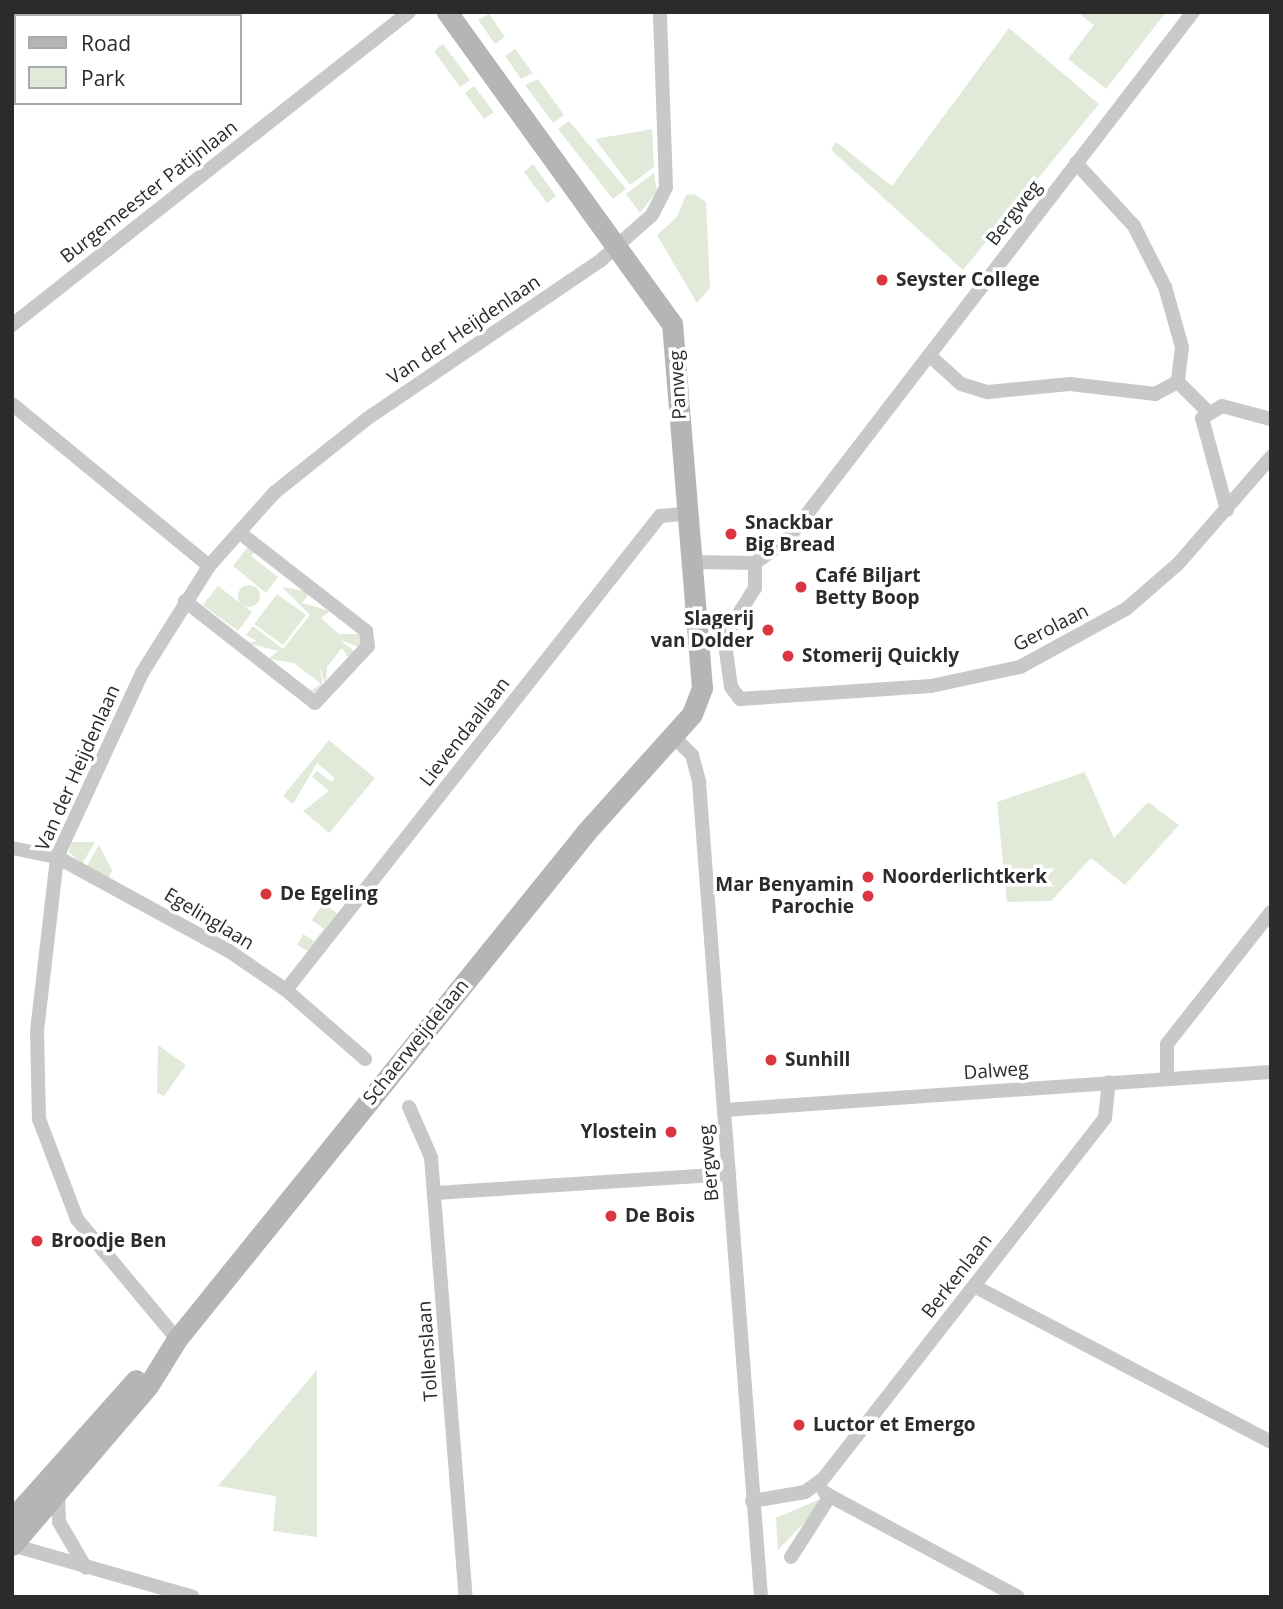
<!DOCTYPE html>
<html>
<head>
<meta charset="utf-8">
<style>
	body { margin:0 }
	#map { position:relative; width:1283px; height:1609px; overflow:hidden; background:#fff; font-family:"Open Sans",sans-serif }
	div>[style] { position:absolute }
	.green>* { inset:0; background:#e1e9d9 }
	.round { border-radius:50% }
	.street>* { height:14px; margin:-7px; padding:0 7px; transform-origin:7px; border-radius:7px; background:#c8c8c8 }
	.secondary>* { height:21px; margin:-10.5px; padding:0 10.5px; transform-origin:10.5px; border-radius:10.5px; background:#b5b5b5 }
	.dots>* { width:19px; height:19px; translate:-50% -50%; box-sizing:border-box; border:4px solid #fff; border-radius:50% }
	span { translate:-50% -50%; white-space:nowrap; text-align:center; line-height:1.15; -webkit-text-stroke:7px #fff; paint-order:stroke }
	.street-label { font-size:19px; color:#2b2b2b }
	.poi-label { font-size:19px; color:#2b2b2b; font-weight:700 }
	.left { translate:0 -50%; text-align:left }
	.right { translate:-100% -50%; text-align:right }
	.frame { position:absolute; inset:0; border:14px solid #2b2b2b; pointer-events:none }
	.legend { position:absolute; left:14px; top:14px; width:228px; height:91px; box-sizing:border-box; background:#fff; border:2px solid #aaa; margin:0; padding:9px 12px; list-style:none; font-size:21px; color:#2b2b2b }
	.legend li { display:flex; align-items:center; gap:14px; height:35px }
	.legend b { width:35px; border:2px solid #aaa }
</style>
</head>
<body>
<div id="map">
	<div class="green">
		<div style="clip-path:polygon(1077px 12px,1166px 12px,1106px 89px,1068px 59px,1094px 25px)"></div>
		<div style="clip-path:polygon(489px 14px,505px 37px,495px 44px,478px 20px)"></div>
		<div style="clip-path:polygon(1009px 28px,1099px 104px,963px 270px,831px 150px,836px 142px,892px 186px)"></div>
		<div style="clip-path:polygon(443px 44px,470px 80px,460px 87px,434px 51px)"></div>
		<div style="clip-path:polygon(515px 49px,533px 73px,521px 79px,505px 56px)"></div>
		<div style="clip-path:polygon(538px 79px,564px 115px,553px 123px,525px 85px)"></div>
		<div style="clip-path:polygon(474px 86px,494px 112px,484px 119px,465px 93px)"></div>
		<div style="clip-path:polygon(569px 121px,626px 189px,613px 199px,558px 129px)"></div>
		<div style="clip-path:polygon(652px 129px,654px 167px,630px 185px,595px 139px)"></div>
		<div style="clip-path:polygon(533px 164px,556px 196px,547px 203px,524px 172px)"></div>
		<div style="clip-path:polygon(654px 173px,657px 191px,640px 213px,626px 194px)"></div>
		<div style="clip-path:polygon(694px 194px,706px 202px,710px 288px,697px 303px,657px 235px,677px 217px,686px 195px)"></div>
		<div style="clip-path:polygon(249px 546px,256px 551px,251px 556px,278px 577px,266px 593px,233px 566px)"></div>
		<div class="round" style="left:238px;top:585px;width:22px;height:22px"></div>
		<div style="clip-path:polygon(218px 586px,252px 612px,238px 631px,203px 605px)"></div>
		<div style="clip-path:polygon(282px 587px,305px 591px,309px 594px,302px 603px,330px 611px,321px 618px,339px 634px,359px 634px,363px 640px,359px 647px,340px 640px,354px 651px,348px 657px,342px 648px,327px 667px,326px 687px,319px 664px,324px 691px,319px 694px,310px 691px,321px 684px,294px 663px,268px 659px,278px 651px,247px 643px,257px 641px,246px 635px,253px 626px,283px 649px,310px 615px)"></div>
		<div style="clip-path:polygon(277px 594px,306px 615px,283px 645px,254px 624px)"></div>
		<div style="clip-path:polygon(329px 740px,375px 778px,329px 833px,303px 811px,329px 791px,312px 777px,317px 771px,331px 782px,335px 778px,317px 763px,293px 804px,283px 796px)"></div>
		<div style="clip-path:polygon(1085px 772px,1114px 838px,1148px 802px,1179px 825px,1125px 885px,1091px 858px,1051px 901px,1007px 902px,997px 802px)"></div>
		<div style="clip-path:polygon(71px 842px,95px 842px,82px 864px,69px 852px)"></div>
		<div style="clip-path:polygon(99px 845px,112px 870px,108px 879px,86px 867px)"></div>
		<div style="clip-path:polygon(323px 903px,339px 915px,309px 952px,297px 945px,303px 934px,314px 941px,324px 929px,312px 920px)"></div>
		<div style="clip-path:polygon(158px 1045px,186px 1065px,164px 1096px,157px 1093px)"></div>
		<div style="clip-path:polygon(317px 1370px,317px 1537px,273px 1531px,276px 1496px,218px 1486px)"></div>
		<div style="clip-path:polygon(818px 1500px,822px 1504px,778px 1550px,776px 1518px)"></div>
	</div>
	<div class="street">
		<div style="left:17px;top:16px;width:6px;rotate:-45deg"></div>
		<div style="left:1076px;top:163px;width:86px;rotate:47.4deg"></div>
		<div style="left:1134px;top:226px;width:68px;rotate:63.1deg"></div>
		<div style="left:1165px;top:287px;width:62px;rotate:74.2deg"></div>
		<div style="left:1182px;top:347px;width:35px;rotate:97deg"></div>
		<div style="left:12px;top:325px;width:506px;rotate:-38.25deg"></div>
		<div style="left:929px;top:355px;width:43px;rotate:42.2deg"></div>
		<div style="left:961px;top:384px;width:28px;rotate:17deg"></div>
		<div style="left:988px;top:392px;width:82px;rotate:-5.6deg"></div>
		<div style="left:1070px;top:384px;width:86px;rotate:6.7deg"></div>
		<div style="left:1155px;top:394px;width:26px;rotate:-28deg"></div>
		<div style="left:1178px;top:382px;width:40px;rotate:45deg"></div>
		<div style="left:12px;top:404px;width:255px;rotate:39.4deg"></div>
		<div style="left:1227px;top:510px;width:95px;rotate:-105.2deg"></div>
		<div style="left:1202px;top:418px;width:23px;rotate:-31deg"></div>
		<div style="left:1222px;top:406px;width:51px;rotate:14.9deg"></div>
		<div style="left:691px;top:562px;width:64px;rotate:0.9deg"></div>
		<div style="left:755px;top:563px;width:39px;rotate:-36deg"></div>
		<div style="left:787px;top:540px;width:666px;rotate:-52.44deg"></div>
		<div style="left:755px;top:563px;width:25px;rotate:90deg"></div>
		<div style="left:755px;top:588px;width:58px;rotate:122.3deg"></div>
		<div style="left:724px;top:637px;width:50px;rotate:82deg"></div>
		<div style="left:731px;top:687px;width:15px;rotate:53deg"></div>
		<div style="left:740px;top:699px;width:191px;rotate:-3.9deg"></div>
		<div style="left:931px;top:686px;width:91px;rotate:-12.1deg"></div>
		<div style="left:1020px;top:667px;width:121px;rotate:-28.7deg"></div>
		<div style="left:1126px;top:609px;width:69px;rotate:-40.9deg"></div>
		<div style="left:1178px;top:564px;width:142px;rotate:-49deg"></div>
		<div style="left:185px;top:601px;width:165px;rotate:38.1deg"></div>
		<div style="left:315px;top:703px;width:78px;rotate:-47.1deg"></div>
		<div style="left:368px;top:646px;width:15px;rotate:-98deg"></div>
		<div style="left:366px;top:631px;width:161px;rotate:-142.1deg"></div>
		<div style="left:673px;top:736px;width:27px;rotate:45deg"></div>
		<div style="left:692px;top:755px;width:28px;rotate:75deg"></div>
		<div style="left:699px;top:782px;width:817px;rotate:85.65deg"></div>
		<div style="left:12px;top:848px;width:46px;rotate:11.3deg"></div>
		<div style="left:57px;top:857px;width:196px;rotate:28.7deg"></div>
		<div style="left:229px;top:951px;width:69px;rotate:34.4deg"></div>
		<div style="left:286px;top:990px;width:105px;rotate:41.1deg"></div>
		<div style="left:286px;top:990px;width:604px;rotate:-51.73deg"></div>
		<div style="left:660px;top:516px;width:23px;rotate:-5deg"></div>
		<div style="left:1167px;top:1079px;width:35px;rotate:-90deg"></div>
		<div style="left:1167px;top:1044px;width:168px;rotate:-51.8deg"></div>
		<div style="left:409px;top:1107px;width:55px;rotate:66.3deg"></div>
		<div style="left:431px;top:1157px;width:441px;rotate:85.5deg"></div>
		<div style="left:724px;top:1110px;width:548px;rotate:-3.97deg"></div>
		<div style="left:435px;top:1193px;width:295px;rotate:-3.7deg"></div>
		<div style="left:974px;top:1286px;width:335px;rotate:27.7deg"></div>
		<div style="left:177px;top:1339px;width:156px;rotate:-129.8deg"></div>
		<div style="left:77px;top:1219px;width:107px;rotate:-110.8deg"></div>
		<div style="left:39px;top:1119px;width:88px;rotate:-91.3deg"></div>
		<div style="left:37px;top:1031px;width:175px;rotate:-83.4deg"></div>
		<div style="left:57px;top:857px;width:203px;rotate:-65.2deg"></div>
		<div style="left:142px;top:673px;width:126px;rotate:-57.9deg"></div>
		<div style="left:209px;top:566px;width:98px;rotate:-48.3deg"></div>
		<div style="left:274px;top:493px;width:120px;rotate:-38.6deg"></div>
		<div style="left:368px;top:418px;width:280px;rotate:-34.1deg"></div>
		<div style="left:600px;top:261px;width:69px;rotate:-41.5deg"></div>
		<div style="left:652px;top:215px;width:31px;rotate:-63deg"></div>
		<div style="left:666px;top:187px;width:175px;rotate:-92deg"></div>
		<div style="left:58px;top:1493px;width:29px;rotate:88deg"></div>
		<div style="left:59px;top:1522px;width:53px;rotate:59.6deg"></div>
		<div style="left:830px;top:1496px;width:213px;rotate:28.2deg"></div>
		<div style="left:752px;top:1501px;width:54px;rotate:-9.6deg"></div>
		<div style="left:805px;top:1492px;width:22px;rotate:-36deg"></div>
		<div style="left:823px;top:1479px;width:458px;rotate:-52deg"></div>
		<div style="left:1105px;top:1118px;width:36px;rotate:-84deg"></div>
		<div style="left:12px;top:1545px;width:188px;rotate:16deg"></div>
		<div style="left:791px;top:1557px;width:72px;rotate:-57.4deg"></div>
		<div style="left:830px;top:1496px;width:7px;rotate:-146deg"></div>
	</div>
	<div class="secondary">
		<div style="left:12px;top:1519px;width:186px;rotate:-48.3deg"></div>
		<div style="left:12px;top:1545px;width:209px;rotate:-49.5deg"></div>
		<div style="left:148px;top:1386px;width:55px;rotate:-58.3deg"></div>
		<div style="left:177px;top:1339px;width:653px;rotate:-51.09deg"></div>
		<div style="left:587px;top:831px;width:157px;rotate:-48.1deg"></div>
		<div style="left:692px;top:714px;width:28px;rotate:-69deg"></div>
		<div style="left:702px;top:688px;width:365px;rotate:-94.7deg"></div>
		<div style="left:672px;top:324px;width:385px;rotate:-125.8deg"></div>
	</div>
	<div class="dots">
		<div style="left:882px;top:280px;background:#da3640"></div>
		<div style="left:731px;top:534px;background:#da3640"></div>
		<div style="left:801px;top:587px;background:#da3640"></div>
		<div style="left:768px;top:630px;background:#da3640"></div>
		<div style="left:788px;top:656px;background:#da3640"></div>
		<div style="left:868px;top:877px;background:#da3640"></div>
		<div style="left:266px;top:894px;background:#da3640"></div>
		<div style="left:868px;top:896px;background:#da3640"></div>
		<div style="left:771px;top:1060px;background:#da3640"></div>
		<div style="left:671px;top:1132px;background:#da3640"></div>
		<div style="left:611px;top:1216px;background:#da3640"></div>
		<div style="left:37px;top:1241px;background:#da3640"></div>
		<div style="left:799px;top:1425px;background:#da3640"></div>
	</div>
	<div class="street-label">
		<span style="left:149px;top:192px;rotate:-38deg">Burgemeester Patijnlaan</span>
		<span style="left:1014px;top:213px;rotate:-52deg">Bergweg</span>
		<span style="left:464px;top:330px;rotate:-34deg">Van der Heijdenlaan</span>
		<span style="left:678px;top:385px;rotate:-93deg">Panweg</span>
		<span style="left:1051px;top:628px;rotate:-27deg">Gerolaan</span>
		<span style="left:465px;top:732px;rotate:-52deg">Lievendaallaan</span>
		<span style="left:78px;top:768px;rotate:-66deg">Van der Heijdenlaan</span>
		<span style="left:209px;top:919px;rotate:31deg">Egelinglaan</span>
		<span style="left:416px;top:1042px;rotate:-51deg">Schaerweijdelaan</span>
		<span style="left:996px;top:1071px;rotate:-4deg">Dalweg</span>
		<span style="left:709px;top:1163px;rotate:-95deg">Bergweg</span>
		<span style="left:957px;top:1276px;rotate:-52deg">Berkenlaan</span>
		<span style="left:428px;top:1351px;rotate:-94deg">Tollenslaan</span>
	</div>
	<div class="poi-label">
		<span class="left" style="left:896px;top:280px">Seyster College</span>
		<span class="left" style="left:745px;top:534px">Snackbar<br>Big Bread</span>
		<span class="left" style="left:815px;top:587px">Café Biljart<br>Betty Boop</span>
		<span class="right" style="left:754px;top:630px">Slagerij<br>van Dolder</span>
		<span class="left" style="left:802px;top:656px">Stomerij Quickly</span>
		<span class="left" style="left:882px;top:877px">Noorderlichtkerk</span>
		<span class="right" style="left:854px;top:896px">Mar Benyamin<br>Parochie</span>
		<span class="left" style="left:280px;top:894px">De Egeling</span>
		<span class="left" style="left:785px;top:1060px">Sunhill</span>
		<span class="right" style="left:657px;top:1132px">Ylostein</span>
		<span class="left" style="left:625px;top:1216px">De Bois</span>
		<span class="left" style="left:51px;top:1241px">Broodje Ben</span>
		<span class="left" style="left:813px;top:1425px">Luctor et Emergo</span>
	</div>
	<div class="frame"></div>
	<ul class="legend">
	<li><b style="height:9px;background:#b5b5b5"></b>Road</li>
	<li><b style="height:19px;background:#e1e9d9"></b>Park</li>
	</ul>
</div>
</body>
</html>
